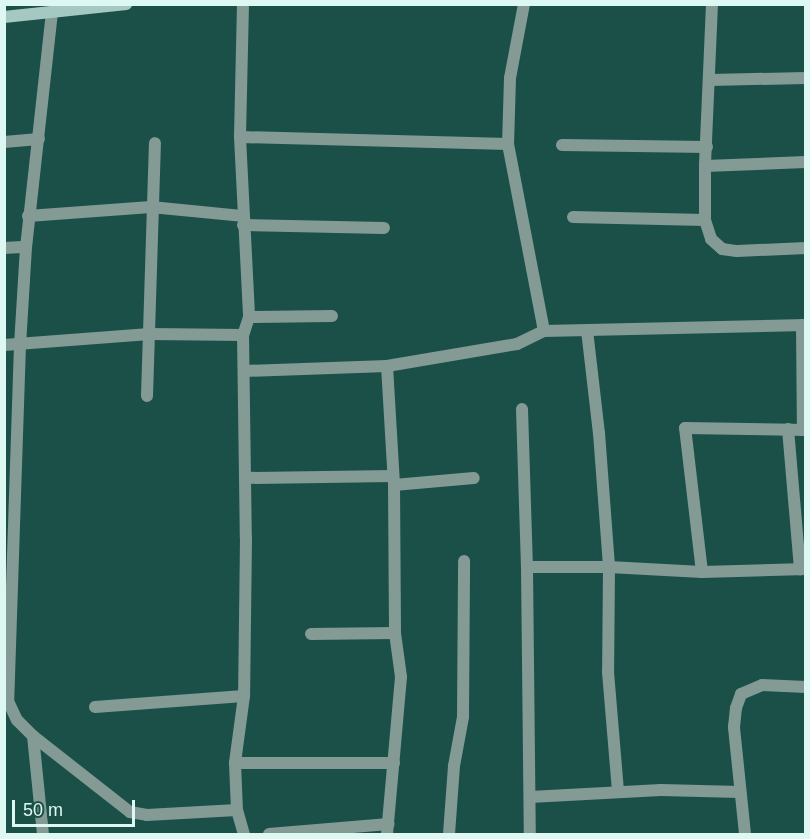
<!DOCTYPE html>
<html>
<head>
<meta charset="utf-8">
<style>
	body { margin:0 }
	#map { position:relative; width:810px; height:839px; overflow:hidden; background:#1b5048; font-family:Helvetica,sans-serif }
	div>[style] { position:absolute }
	.street>* { height:12px; margin:-6px; padding:0 6px; transform-origin:6px; border-radius:6px; background:#849a95 }
	.secondary>* { height:12px; margin:-6px; padding:0 6px; transform-origin:6px; border-radius:6px; background:#a5c8c2 }
	span { translate:-50% -50%; white-space:nowrap; text-align:center; line-height:1.15; -webkit-text-stroke:4.5px #1b5048; paint-order:stroke }
	.frame { position:absolute; inset:0; border:6px solid #ddf8f3; pointer-events:none }
	.scale { position:absolute; left:12px; top:800px; width:123px; height:27px; box-sizing:border-box; border:3px solid #ddf8f3; border-top:0; padding-left:8px; font-size:18px; line-height:21px; white-space:nowrap; color:#ddf8f3; -webkit-text-stroke:4px #1b5048; paint-order:stroke }
</style>
</head>
<body>
<div id="map">
	<div class="street">
		<div style="left:243px;top:4px;width:133px;rotate:91.3deg"></div>
		<div style="left:240px;top:137px;width:180px;rotate:87.1deg"></div>
		<div style="left:249px;top:317px;width:19px;rotate:108deg"></div>
		<div style="left:243px;top:335px;width:203px;rotate:89.2deg"></div>
		<div style="left:246px;top:538px;width:158px;rotate:90.7deg"></div>
		<div style="left:244px;top:696px;width:68px;rotate:97.7deg"></div>
		<div style="left:235px;top:763px;width:47px;rotate:87.6deg"></div>
		<div style="left:237px;top:810px;width:25px;rotate:74deg"></div>
		<div style="left:524px;top:4px;width:75px;rotate:100.7deg"></div>
		<div style="left:510px;top:78px;width:66px;rotate:91.7deg"></div>
		<div style="left:508px;top:144px;width:190px;rotate:79.1deg"></div>
		<div style="left:544px;top:331px;width:262px;rotate:-1.3deg"></div>
		<div style="left:712px;top:4px;width:162px;rotate:92.5deg"></div>
		<div style="left:705px;top:166px;width:54px;rotate:90deg"></div>
		<div style="left:705px;top:220px;width:20px;rotate:72deg"></div>
		<div style="left:711px;top:239px;width:15px;rotate:42deg"></div>
		<div style="left:722px;top:249px;width:15px;rotate:8deg"></div>
		<div style="left:737px;top:251px;width:69px;rotate:-2.5deg"></div>
		<div style="left:52px;top:12px;width:236px;rotate:96.3deg"></div>
		<div style="left:26px;top:247px;width:98px;rotate:93.5deg"></div>
		<div style="left:20px;top:345px;width:356px;rotate:91.9deg"></div>
		<div style="left:8px;top:701px;width:21px;rotate:65deg"></div>
		<div style="left:17px;top:720px;width:23px;rotate:45deg"></div>
		<div style="left:33px;top:736px;width:123px;rotate:38.1deg"></div>
		<div style="left:130px;top:812px;width:17px;rotate:10deg"></div>
		<div style="left:147px;top:815px;width:90px;rotate:-3.2deg"></div>
		<div style="left:710px;top:80px;width:96px;rotate:-1.2deg"></div>
		<div style="left:240px;top:137px;width:268px;rotate:1.5deg"></div>
		<div style="left:4px;top:142px;width:35px;rotate:-5deg"></div>
		<div style="left:562px;top:145px;width:145px;rotate:0.8deg"></div>
		<div style="left:705px;top:166px;width:101px;rotate:-2.3deg"></div>
		<div style="left:28px;top:216px;width:123px;rotate:-4.2deg"></div>
		<div style="left:151px;top:207px;width:91px;rotate:5.6deg"></div>
		<div style="left:573px;top:217px;width:132px;rotate:1.3deg"></div>
		<div style="left:243px;top:225px;width:141px;rotate:1.2deg"></div>
		<div style="left:4px;top:248px;width:22px;rotate:-3deg"></div>
		<div style="left:249px;top:317px;width:83px;rotate:-0.7deg"></div>
		<div style="left:802px;top:325px;width:105px;rotate:89.5deg"></div>
		<div style="left:587px;top:330px;width:104px;rotate:83.4deg"></div>
		<div style="left:599px;top:433px;width:134px;rotate:85.7deg"></div>
		<div style="left:609px;top:567px;width:105px;rotate:90.5deg"></div>
		<div style="left:608px;top:672px;width:120px;rotate:85.2deg"></div>
		<div style="left:4px;top:345px;width:146px;rotate:-4.3deg"></div>
		<div style="left:150px;top:334px;width:93px;rotate:0.6deg"></div>
		<div style="left:387px;top:366px;width:132px;rotate:-9.6deg"></div>
		<div style="left:517px;top:344px;width:30px;rotate:-26deg"></div>
		<div style="left:245px;top:371px;width:142px;rotate:-2deg"></div>
		<div style="left:387px;top:366px;width:119px;rotate:86.6deg"></div>
		<div style="left:394px;top:485px;width:148px;rotate:89.6deg"></div>
		<div style="left:395px;top:633px;width:44px;rotate:82.2deg"></div>
		<div style="left:401px;top:677px;width:158px;rotate:95.1deg"></div>
		<div style="left:147px;top:396px;width:253px;rotate:-88.2deg"></div>
		<div style="left:522px;top:409px;width:158px;rotate:88.2deg"></div>
		<div style="left:527px;top:567px;width:267px;rotate:89.4deg"></div>
		<div style="left:788px;top:429px;width:141px;rotate:85.1deg"></div>
		<div style="left:246px;top:478px;width:147px;rotate:-0.8deg"></div>
		<div style="left:394px;top:485px;width:80px;rotate:-5deg"></div>
		<div style="left:527px;top:567px;width:82px"></div>
		<div style="left:609px;top:567px;width:93px;rotate:3.1deg"></div>
		<div style="left:702px;top:572px;width:104px;rotate:-1.7deg"></div>
		<div style="left:702px;top:572px;width:145px;rotate:-96.7deg"></div>
		<div style="left:685px;top:428px;width:121px;rotate:0.9deg"></div>
		<div style="left:311px;top:634px;width:84px;rotate:-0.7deg"></div>
		<div style="left:95px;top:707px;width:149px;rotate:-4.2deg"></div>
		<div style="left:33px;top:736px;width:99px;rotate:84.2deg"></div>
		<div style="left:235px;top:763px;width:159px"></div>
		<div style="left:530px;top:797px;width:131px;rotate:-3.1deg"></div>
		<div style="left:661px;top:790px;width:79px;rotate:1.5deg"></div>
		<div style="left:269px;top:834px;width:120px;rotate:-4.8deg"></div>
		<div style="left:449px;top:834px;width:68px;rotate:-85.8deg"></div>
		<div style="left:454px;top:766px;width:50px;rotate:-79.6deg"></div>
		<div style="left:463px;top:717px;width:156px;rotate:-89.6deg"></div>
		<div style="left:745px;top:834px;width:108px;rotate:-95.9deg"></div>
		<div style="left:734px;top:727px;width:19px;rotate:-84deg"></div>
		<div style="left:736px;top:708px;width:15px;rotate:-70deg"></div>
		<div style="left:741px;top:694px;width:23px;rotate:-23deg"></div>
		<div style="left:762px;top:685px;width:44px;rotate:2.6deg"></div>
	</div>
	<div class="secondary">
		<div style="left:4px;top:17px;width:123px;rotate:-6.1deg"></div>
	</div>
	<div class="frame"></div>
	<div class="scale">50 m</div>
</div>
</body>
</html>
